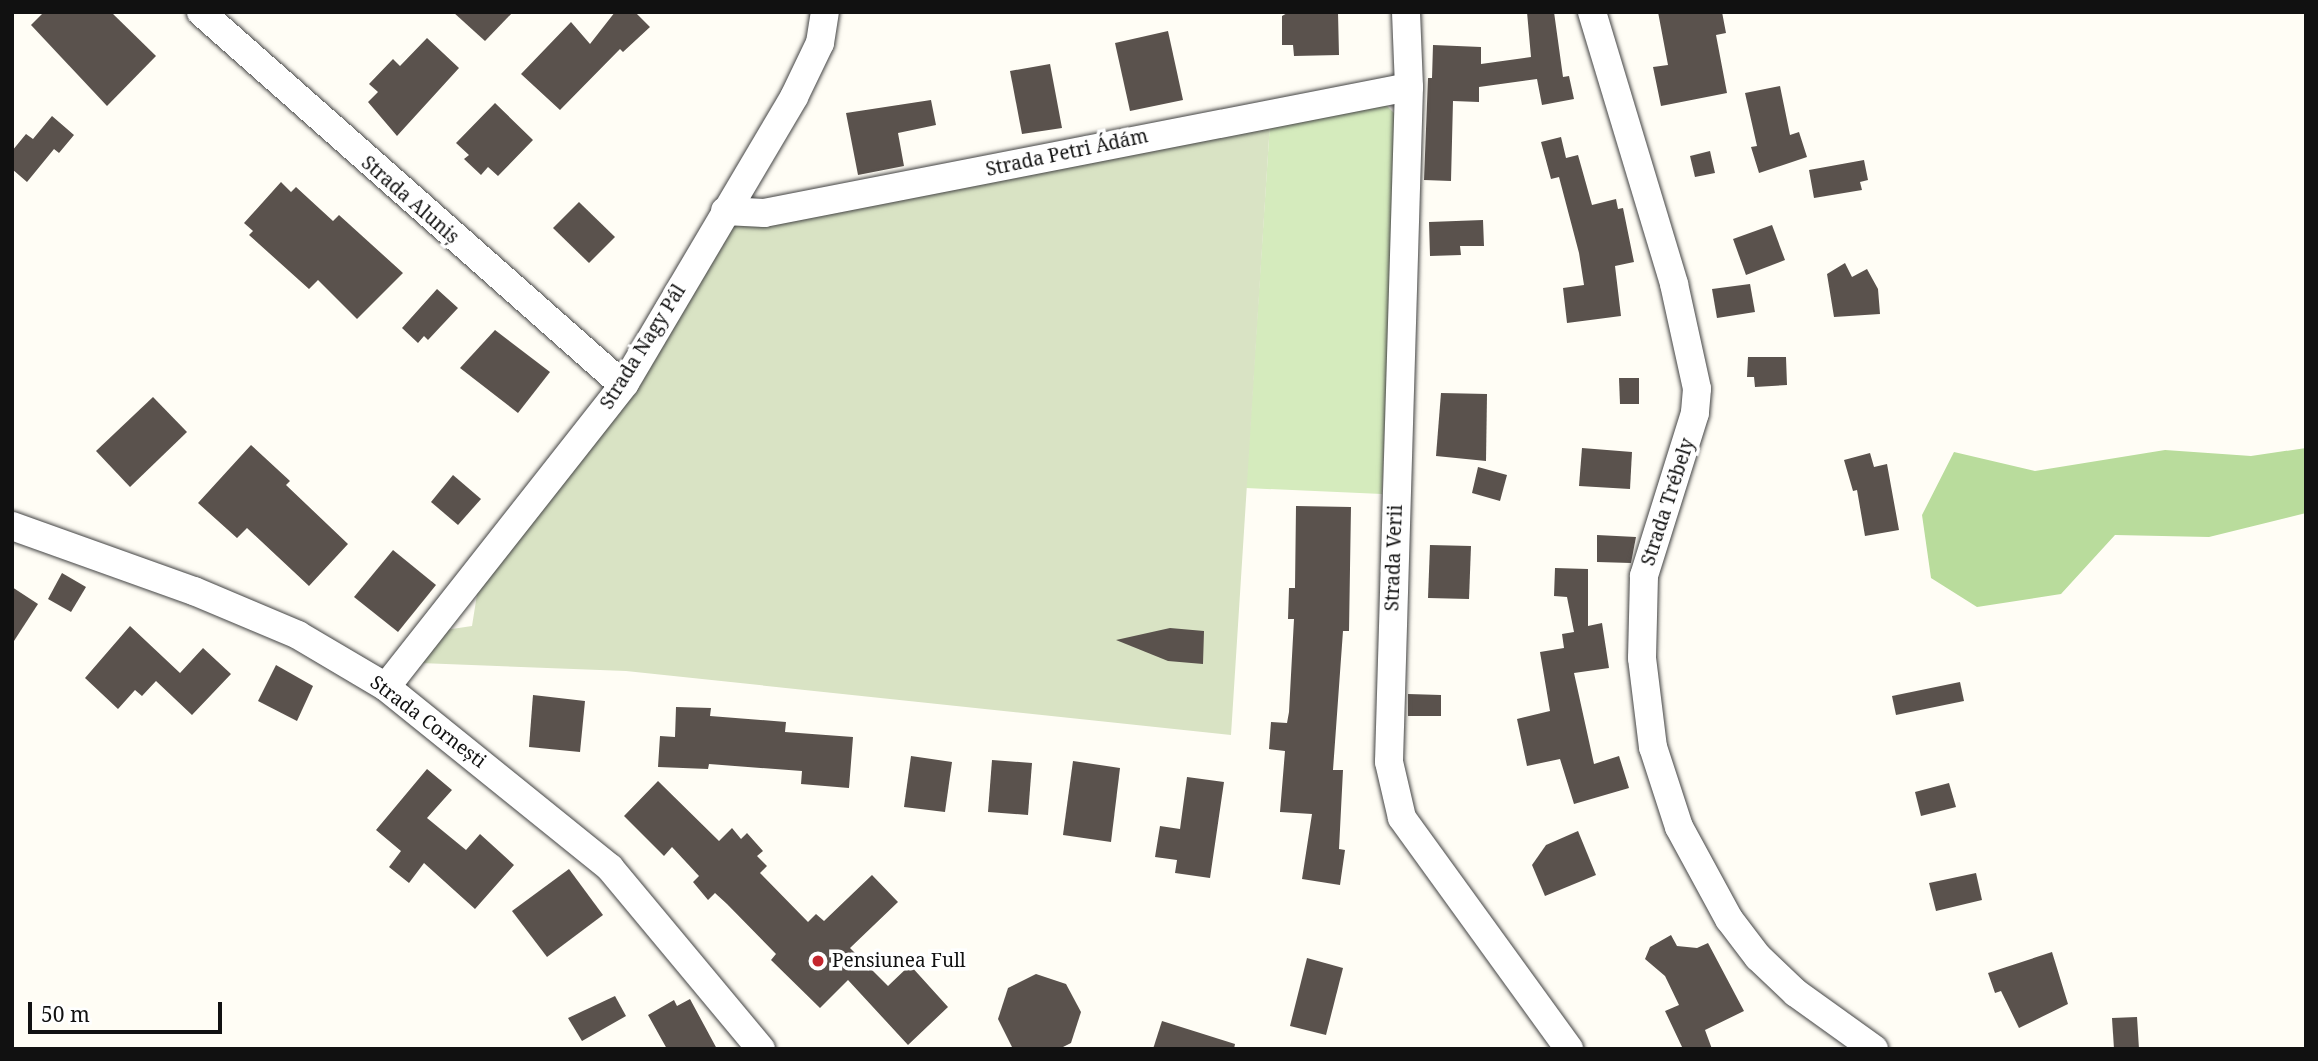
<!DOCTYPE html>
<html>
<head>
<meta charset="utf-8">
<style>
	body { margin:0 }
	#map { position:relative; width:2318px; height:1061px; overflow:hidden; background:#fffdf5; font-family:"Noto Serif",serif }
	div>[style] { position:absolute }
	.green>* { inset:0; background:#d5ebbd }
	.forest>* { inset:0; background:#b9dc9c }
	.cemetery>* { inset:0; background:#d9e3c4 }
	.building>* { inset:0; background:#5a524d }
	.roads { filter:drop-shadow(0 0 2px #444) drop-shadow(0 0 2px #444) }
	.street>* { height:28px; margin:-14px; padding:0 14px; transform-origin:14px; border-radius:14px; background:#fff }
	.dots>* { width:19px; height:19px; translate:-50% -50%; box-sizing:border-box; border:4px solid #fff; border-radius:50% }
	span { translate:-50% -50%; white-space:nowrap; text-align:center; line-height:1.15; -webkit-text-stroke:7px #fff; paint-order:stroke }
	.street-label { font-size:19px; color:#111 }
	.poi-label { font-size:19px; color:#111 }
	.left { translate:0 -50%; text-align:left }
	.frame { position:absolute; inset:0; border:14px solid #111; pointer-events:none }
	.scale { position:absolute; left:28px; top:1002px; width:194px; height:32px; box-sizing:border-box; border:4px solid #111; border-top:0; padding-left:9px; font-size:21px; line-height:24px; white-space:nowrap; color:#111; -webkit-text-stroke:5px #fff; paint-order:stroke }
</style>
</head>
<body>
<div id="map">
	<div class="green">
		<div style="clip-path:polygon(1383px 102px,1397px 116px,1382px 494px,1246px 488px,1270px 123px)"></div>
	</div>
	<div class="forest">
		<div style="clip-path:polygon(2306px 448px,2306px 513px,2209px 537px,2115px 535px,2061px 594px,1977px 607px,1931px 578px,1922px 515px,1954px 452px,2035px 471px,2165px 450px,2251px 456px)"></div>
	</div>
	<div class="cemetery">
		<div style="clip-path:polygon(1270px 123px,1231px 735px,626px 671px,420px 663px,445px 630px,472px 626px,478px 588px,730px 224px)"></div>
	</div>
	<div class="building">
		<div style="clip-path:polygon(44px 12px,111px 12px,156px 56px,107px 106px,31px 25px)"></div>
		<div style="clip-path:polygon(453px 12px,513px 12px,485px 41px)"></div>
		<div style="clip-path:polygon(615px 12px,635px 12px,650px 27px,623px 52px,620px 49px,560px 110px,521px 74px,571px 22px,590px 44px)"></div>
		<div style="clip-path:polygon(1289px 12px,1338px 12px,1339px 55px,1294px 56px,1293px 45px,1282px 45px,1282px 16px)"></div>
		<div style="clip-path:polygon(1527px 12px,1554px 12px,1563px 77px,1569px 76px,1574px 99px,1542px 105px,1537px 79px,1479px 87px,1479px 102px,1453px 101px,1451px 181px,1424px 180px,1428px 78px,1432px 78px,1433px 45px,1481px 47px,1481px 64px,1531px 57px)"></div>
		<div style="clip-path:polygon(1658px 12px,1722px 12px,1726px 33px,1716px 35px,1727px 93px,1661px 106px,1653px 67px,1668px 65px)"></div>
		<div style="clip-path:polygon(1168px 31px,1183px 100px,1130px 111px,1115px 43px)"></div>
		<div style="clip-path:polygon(427px 38px,459px 68px,397px 136px,368px 102px,378px 92px,369px 84px,393px 59px,400px 66px)"></div>
		<div style="clip-path:polygon(1050px 64px,1062px 128px,1022px 134px,1010px 71px)"></div>
		<div style="clip-path:polygon(1780px 86px,1790px 135px,1799px 132px,1807px 157px,1759px 173px,1751px 147px,1757px 146px,1745px 93px)"></div>
		<div style="clip-path:polygon(931px 100px,936px 125px,898px 133px,904px 166px,858px 175px,846px 113px)"></div>
		<div style="clip-path:polygon(495px 103px,533px 140px,498px 176px,488px 167px,481px 175px,464px 159px,469px 155px,456px 143px)"></div>
		<div style="clip-path:polygon(52px 116px,74px 135px,59px 153px,54px 149px,27px 182px,12px 169px,12px 151px,26px 134px,33px 139px)"></div>
		<div style="clip-path:polygon(1561px 137px,1566px 158px,1578px 155px,1592px 205px,1616px 199px,1618px 209px,1623px 208px,1634px 262px,1615px 266px,1621px 316px,1567px 323px,1563px 288px,1584px 285px,1579px 253px,1559px 177px,1551px 179px,1541px 142px)"></div>
		<div style="clip-path:polygon(1710px 151px,1715px 173px,1695px 177px,1690px 156px)"></div>
		<div style="clip-path:polygon(1864px 160px,1868px 180px,1860px 182px,1862px 190px,1814px 198px,1809px 170px)"></div>
		<div style="clip-path:polygon(281px 182px,291px 192px,296px 187px,333px 221px,339px 215px,403px 273px,357px 319px,318px 280px,309px 289px,249px 235px,253px 231px,244px 223px)"></div>
		<div style="clip-path:polygon(579px 202px,615px 237px,589px 263px,553px 228px)"></div>
		<div style="clip-path:polygon(1483px 220px,1484px 246px,1460px 246px,1461px 255px,1430px 256px,1429px 222px)"></div>
		<div style="clip-path:polygon(1772px 225px,1785px 260px,1746px 275px,1733px 239px)"></div>
		<div style="clip-path:polygon(1845px 263px,1852px 277px,1867px 269px,1878px 289px,1880px 314px,1834px 317px,1827px 274px)"></div>
		<div style="clip-path:polygon(1750px 284px,1755px 312px,1717px 318px,1712px 289px)"></div>
		<div style="clip-path:polygon(437px 289px,458px 308px,428px 340px,424px 336px,418px 343px,402px 328px)"></div>
		<div style="clip-path:polygon(495px 330px,550px 372px,518px 413px,460px 368px)"></div>
		<div style="clip-path:polygon(1748px 357px,1786px 357px,1787px 385px,1755px 387px,1754px 377px,1747px 377px)"></div>
		<div style="clip-path:polygon(1619px 378px,1639px 378px,1639px 404px,1620px 404px)"></div>
		<div style="clip-path:polygon(1441px 393px,1487px 394px,1486px 461px,1436px 456px)"></div>
		<div style="clip-path:polygon(153px 397px,187px 432px,130px 487px,96px 451px)"></div>
		<div style="clip-path:polygon(251px 445px,290px 481px,286px 485px,348px 544px,309px 586px,247px 528px,237px 538px,198px 503px)"></div>
		<div style="clip-path:polygon(1582px 448px,1632px 452px,1630px 489px,1579px 486px)"></div>
		<div style="clip-path:polygon(1870px 453px,1874px 467px,1887px 464px,1899px 530px,1865px 536px,1857px 490px,1853px 491px,1844px 460px)"></div>
		<div style="clip-path:polygon(1478px 467px,1507px 475px,1500px 501px,1472px 493px)"></div>
		<div style="clip-path:polygon(453px 475px,481px 499px,458px 525px,431px 502px)"></div>
		<div style="clip-path:polygon(1296px 506px,1351px 507px,1349px 631px,1343px 631px,1333px 770px,1343px 770px,1339px 849px,1345px 850px,1340px 885px,1302px 879px,1312px 814px,1280px 812px,1285px 751px,1269px 749px,1271px 722px,1287px 723px,1289px 712px,1294px 619px,1288px 619px,1289px 588px,1295px 588px)"></div>
		<div style="clip-path:polygon(1597px 535px,1636px 537px,1631px 563px,1597px 562px)"></div>
		<div style="clip-path:polygon(1430px 545px,1471px 546px,1469px 599px,1428px 598px)"></div>
		<div style="clip-path:polygon(393px 550px,436px 585px,398px 632px,354px 597px)"></div>
		<div style="clip-path:polygon(1555px 568px,1588px 569px,1588px 626px,1602px 623px,1609px 668px,1574px 673px,1594px 764px,1619px 756px,1629px 788px,1574px 804px,1560px 759px,1527px 766px,1517px 719px,1550px 711px,1540px 652px,1564px 648px,1562px 634px,1574px 632px,1567px 597px,1554px 596px)"></div>
		<div style="clip-path:polygon(62px 573px,86px 587px,71px 612px,48px 599px)"></div>
		<div style="clip-path:polygon(12px 587px,38px 604px,12px 644px)"></div>
		<div style="clip-path:polygon(130px 626px,180px 673px,203px 648px,231px 674px,192px 715px,156px 681px,142px 696px,135px 690px,118px 709px,85px 678px)"></div>
		<div style="clip-path:polygon(1170px 628px,1204px 631px,1203px 664px,1168px 661px,1116px 640px)"></div>
		<div style="clip-path:polygon(276px 665px,313px 686px,297px 721px,258px 701px)"></div>
		<div style="clip-path:polygon(1960px 682px,1964px 701px,1896px 715px,1892px 696px)"></div>
		<div style="clip-path:polygon(1408px 694px,1441px 695px,1441px 716px,1408px 716px)"></div>
		<div style="clip-path:polygon(533px 695px,585px 701px,580px 752px,529px 747px)"></div>
		<div style="clip-path:polygon(676px 707px,711px 708px,710px 716px,786px 722px,785px 732px,853px 737px,849px 788px,801px 784px,802px 771px,709px 764px,708px 769px,658px 767px,660px 736px,675px 737px)"></div>
		<div style="clip-path:polygon(911px 756px,952px 762px,945px 812px,904px 807px)"></div>
		<div style="clip-path:polygon(992px 760px,1032px 763px,1028px 815px,988px 812px)"></div>
		<div style="clip-path:polygon(1073px 761px,1120px 768px,1111px 842px,1063px 835px)"></div>
		<div style="clip-path:polygon(427px 769px,452px 790px,427px 818px,466px 850px,480px 834px,514px 865px,475px 909px,424px 863px,409px 883px,389px 867px,401px 851px,376px 830px)"></div>
		<div style="clip-path:polygon(1187px 777px,1224px 782px,1210px 878px,1175px 873px,1177px 860px,1155px 857px,1160px 826px,1180px 829px)"></div>
		<div style="clip-path:polygon(658px 781px,719px 841px,732px 828px,741px 839px,747px 833px,763px 851px,757px 856px,767px 866px,760px 873px,808px 922px,816px 914px,824px 921px,872px 875px,898px 902px,850px 948px,888px 986px,910px 965px,948px 1007px,908px 1045px,848px 980px,820px 1008px,771px 960px,776px 954px,727px 904px,715px 893px,708px 900px,693px 882px,699px 876px,672px 847px,664px 856px,624px 816px)"></div>
		<div style="clip-path:polygon(1949px 783px,1956px 807px,1921px 816px,1915px 792px)"></div>
		<div style="clip-path:polygon(1578px 831px,1596px 875px,1545px 896px,1532px 865px,1546px 845px)"></div>
		<div style="clip-path:polygon(569px 869px,603px 915px,547px 957px,512px 911px)"></div>
		<div style="clip-path:polygon(1976px 873px,1982px 900px,1936px 911px,1929px 883px)"></div>
		<div style="clip-path:polygon(1671px 935px,1677px 946px,1697px 948px,1708px 943px,1744px 1011px,1705px 1030px,1712px 1049px,1683px 1049px,1665px 1011px,1679px 1005px,1665px 976px,1645px 959px,1650px 947px)"></div>
		<div style="clip-path:polygon(2052px 952px,2068px 1004px,2019px 1028px,2001px 991px,1995px 993px,1988px 973px)"></div>
		<div style="clip-path:polygon(1307px 958px,1343px 968px,1326px 1035px,1290px 1026px)"></div>
		<div style="clip-path:polygon(1036px 974px,1066px 984px,1081px 1012px,1071px 1043px,1059px 1049px,1013px 1049px,998px 1019px,1008px 988px)"></div>
		<div style="clip-path:polygon(615px 996px,626px 1016px,582px 1041px,568px 1018px)"></div>
		<div style="clip-path:polygon(690px 999px,717px 1049px,667px 1049px,648px 1015px,674px 1000px,677px 1006px)"></div>
		<div style="clip-path:polygon(2137px 1017px,2139px 1049px,2114px 1049px,2112px 1018px)"></div>
		<div style="clip-path:polygon(1162px 1021px,1235px 1044px,1234px 1049px,1153px 1049px)"></div>
	</div>
	<div class="roads">
		<div class="street">
			<div style="left:201px;top:12px;width:563px;rotate:41.47deg"></div>
			<div style="left:1406px;top:12px;width:75px;rotate:87.7deg"></div>
			<div style="left:1409px;top:87px;width:675px;rotate:91.7deg"></div>
			<div style="left:1389px;top:762px;width:57px;rotate:76.9deg"></div>
			<div style="left:1402px;top:818px;width:285px;rotate:54.1deg"></div>
			<div style="left:1592px;top:12px;width:284px;rotate:73.2deg"></div>
			<div style="left:1674px;top:284px;width:107px;rotate:77.6deg"></div>
			<div style="left:1697px;top:389px;width:24px;rotate:95deg"></div>
			<div style="left:1695px;top:413px;width:171px;rotate:107.4deg"></div>
			<div style="left:1644px;top:576px;width:82px;rotate:91.4deg"></div>
			<div style="left:1642px;top:658px;width:90px;rotate:83deg"></div>
			<div style="left:1653px;top:747px;width:84px;rotate:72deg"></div>
			<div style="left:1679px;top:827px;width:105px;rotate:61.5deg"></div>
			<div style="left:1729px;top:919px;width:48px;rotate:52.7deg"></div>
			<div style="left:1758px;top:957px;width:52px;rotate:43.5deg"></div>
			<div style="left:1796px;top:993px;width:96px;rotate:35.7deg"></div>
			<div style="left:725px;top:211px;width:39px;rotate:3deg"></div>
			<div style="left:764px;top:213px;width:657px;rotate:-11.05deg"></div>
			<div style="left:12px;top:526px;width:193px;rotate:19.7deg"></div>
			<div style="left:194px;top:591px;width:113px;rotate:22.9deg"></div>
			<div style="left:298px;top:635px;width:102px;rotate:30.6deg"></div>
			<div style="left:386px;top:687px;width:288px;rotate:38.9deg"></div>
			<div style="left:610px;top:868px;width:236px;rotate:50.2deg"></div>
			<div style="left:386px;top:687px;width:387px;rotate:-51.8deg"></div>
			<div style="left:625px;top:383px;width:332px;rotate:-59.4deg"></div>
			<div style="left:794px;top:97px;width:60px;rotate:-64.3deg"></div>
			<div style="left:820px;top:43px;width:31px;rotate:-81deg"></div>
		</div>
	</div>
	<div class="dots">
		<div style="left:818px;top:961px;background:#c4262e"></div>
	</div>
	<div class="street-label">
		<span style="left:1067px;top:153px;rotate:-12deg">Strada Petri Ádám</span>
		<span style="left:410px;top:200px;rotate:41deg">Strada Aluniș</span>
		<span style="left:643px;top:347px;rotate:-58deg">Strada Nagy Pál</span>
		<span style="left:1668px;top:502px;rotate:-72deg">Strada Trébely</span>
		<span style="left:1394px;top:558px;rotate:-88deg">Strada Verii</span>
		<span style="left:428px;top:722px;rotate:37deg">Strada Cornești</span>
	</div>
	<div class="poi-label">
		<span class="left" style="left:832px;top:961px">Pensiunea Full</span>
	</div>
	<div class="frame"></div>
	<div class="scale">50 m</div>
</div>
</body>
</html>
